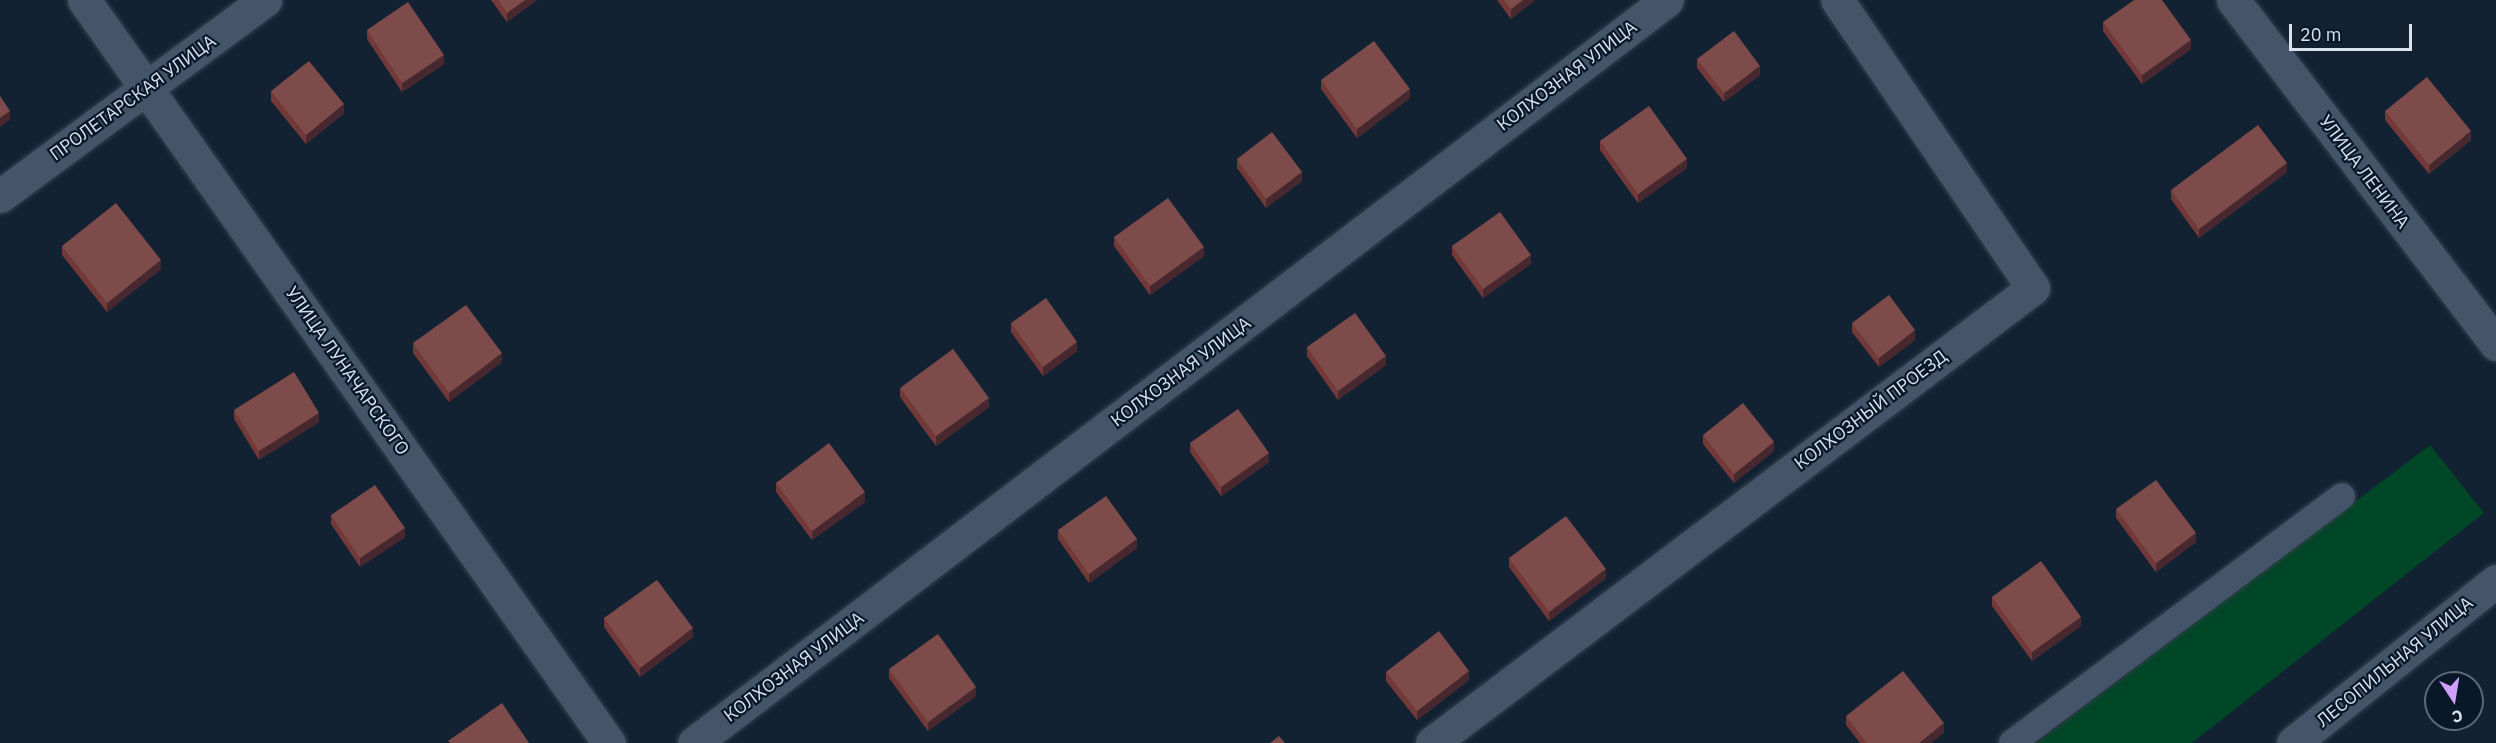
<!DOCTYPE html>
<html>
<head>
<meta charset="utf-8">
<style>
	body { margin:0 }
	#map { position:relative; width:2496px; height:743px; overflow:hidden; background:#122233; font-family:"IBM Plex Sans",sans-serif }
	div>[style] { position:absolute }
	.green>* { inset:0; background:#004727 }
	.roads { filter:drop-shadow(0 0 2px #353f4d) drop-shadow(0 0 2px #353f4d) }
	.service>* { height:26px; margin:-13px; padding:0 13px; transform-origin:13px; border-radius:13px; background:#44556a }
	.minor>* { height:33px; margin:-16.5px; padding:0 16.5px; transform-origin:16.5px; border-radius:16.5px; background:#44556a }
	.tertiary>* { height:33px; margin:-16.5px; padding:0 16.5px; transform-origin:16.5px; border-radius:16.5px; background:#44556a }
	.wall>* { inset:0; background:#733938 }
	.shaded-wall>* { inset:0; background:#47282e }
	.building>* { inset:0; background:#7e4b4b }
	span { translate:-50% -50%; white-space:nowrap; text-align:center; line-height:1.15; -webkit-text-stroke:4.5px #091829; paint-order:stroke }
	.street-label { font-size:18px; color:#d8e2ef }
	.north { position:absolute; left:2424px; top:671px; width:60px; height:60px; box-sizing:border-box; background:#091829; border:2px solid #5c6978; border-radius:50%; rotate:168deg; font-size:16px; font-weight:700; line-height:24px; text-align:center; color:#d8e2ef }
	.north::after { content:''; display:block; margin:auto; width:21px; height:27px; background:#d19dfe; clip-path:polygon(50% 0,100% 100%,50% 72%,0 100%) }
	.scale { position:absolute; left:2289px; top:24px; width:123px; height:27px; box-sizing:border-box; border:3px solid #d8e2ef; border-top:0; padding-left:8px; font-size:18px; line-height:21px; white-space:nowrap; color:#d8e2ef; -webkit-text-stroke:4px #091829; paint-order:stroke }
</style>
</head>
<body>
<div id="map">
	<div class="green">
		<div style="clip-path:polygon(2430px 445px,2484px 513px,2192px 743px,2036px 743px)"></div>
	</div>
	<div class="roads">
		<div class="service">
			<div style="left:2012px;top:743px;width:412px;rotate:-36.8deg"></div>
		</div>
		<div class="minor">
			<div style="left:0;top:196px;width:330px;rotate:-36.5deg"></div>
			<div style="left:694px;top:743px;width:1224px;rotate:-37.37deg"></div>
			<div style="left:1432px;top:743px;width:754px;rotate:-37.13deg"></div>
			<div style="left:2033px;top:288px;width:348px;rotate:-124.2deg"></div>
			<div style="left:2293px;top:743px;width:260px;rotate:-38.6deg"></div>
		</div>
		<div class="tertiary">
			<div style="left:84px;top:0;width:910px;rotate:54.76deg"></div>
			<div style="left:2233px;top:0;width:433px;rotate:52.6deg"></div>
		</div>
	</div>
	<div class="wall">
		<div style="clip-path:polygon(491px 0,537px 0,507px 22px)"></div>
		<div style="clip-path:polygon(1497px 0,1535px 0,1511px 19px)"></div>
		<div style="clip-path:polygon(2103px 22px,2191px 49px,2142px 84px,2103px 31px)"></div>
		<div style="clip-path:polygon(367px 30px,444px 64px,402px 92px,367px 39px)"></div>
		<div style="clip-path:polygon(1697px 59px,1760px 75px,1724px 102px,1697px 68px)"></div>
		<div style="clip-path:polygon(1321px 80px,1410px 98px,1357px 138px,1321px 89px)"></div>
		<div style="clip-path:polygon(271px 91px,344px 113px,306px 144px,271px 101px)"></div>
		<div style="clip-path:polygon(2385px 111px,2471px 140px,2429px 174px,2385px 120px)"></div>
		<div style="clip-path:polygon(1600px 141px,1687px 168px,1638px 203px,1600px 150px)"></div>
		<div style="clip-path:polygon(1237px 159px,1302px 181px,1266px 208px,1237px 168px)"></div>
		<div style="clip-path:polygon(2287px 172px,2199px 238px,2171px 199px,2171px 190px)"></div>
		<div style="clip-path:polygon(1114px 237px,1204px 256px,1150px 295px,1114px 246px)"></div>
		<div style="clip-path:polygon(62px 246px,161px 269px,107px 312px,62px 255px)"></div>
		<div style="clip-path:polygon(1452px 246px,1531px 264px,1483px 298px,1452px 255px)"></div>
		<div style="clip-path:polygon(1011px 323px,1077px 351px,1043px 376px,1011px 332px)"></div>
		<div style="clip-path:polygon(1852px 323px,1915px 340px,1879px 367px,1852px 332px)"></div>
		<div style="clip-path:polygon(413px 343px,502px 362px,449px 402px,413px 353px)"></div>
		<div style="clip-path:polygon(1307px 347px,1386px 365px,1338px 400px,1307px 356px)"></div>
		<div style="clip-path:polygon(900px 388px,989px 407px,936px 446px,900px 397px)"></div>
		<div style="clip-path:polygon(234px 410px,319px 422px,259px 460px,234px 419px)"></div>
		<div style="clip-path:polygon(1703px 435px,1774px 451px,1734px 483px,1703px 444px)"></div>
		<div style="clip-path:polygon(1190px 443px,1269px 462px,1221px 496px,1190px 452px)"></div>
		<div style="clip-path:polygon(776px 483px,865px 502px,812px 540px,776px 492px)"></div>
		<div style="clip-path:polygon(2116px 509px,2196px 542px,2156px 572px,2116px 518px)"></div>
		<div style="clip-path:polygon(331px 515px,405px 537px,360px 567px,331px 524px)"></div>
		<div style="clip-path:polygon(1058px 530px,1137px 548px,1089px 583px,1058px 539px)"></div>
		<div style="clip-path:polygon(1509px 558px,1606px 578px,1549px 621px,1509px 567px)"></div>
		<div style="clip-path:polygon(1992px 597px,2081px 626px,2032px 661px,1992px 606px)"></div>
		<div style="clip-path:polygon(604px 618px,693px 637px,640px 677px,604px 627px)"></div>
		<div style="clip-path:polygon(889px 669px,976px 696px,928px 731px,889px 678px)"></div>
		<div style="clip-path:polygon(1386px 672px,1469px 680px,1417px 720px,1386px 681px)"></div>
		<div style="clip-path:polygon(1846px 716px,1944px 732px,1931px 743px,1860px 743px,1846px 725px)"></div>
	</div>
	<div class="shaded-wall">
		<div style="clip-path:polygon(525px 0,537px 0,507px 22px,507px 13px)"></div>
		<div style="clip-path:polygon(1523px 0,1535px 0,1511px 19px,1511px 9px)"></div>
		<div style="clip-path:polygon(2191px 40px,2191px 49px,2142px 84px,2142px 75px)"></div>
		<div style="clip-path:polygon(444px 55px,444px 64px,402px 92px,402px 83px)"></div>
		<div style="clip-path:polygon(1760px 66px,1760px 75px,1724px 102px,1724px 93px)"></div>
		<div style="clip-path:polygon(1410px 89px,1410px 98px,1357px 138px,1357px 129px)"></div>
		<div style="clip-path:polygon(344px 104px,344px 113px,306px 144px,306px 135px)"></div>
		<div style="clip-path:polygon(10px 111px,10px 120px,0 127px,0 118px)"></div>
		<div style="clip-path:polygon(2471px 131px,2471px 140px,2429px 174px,2429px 165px)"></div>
		<div style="clip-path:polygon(1687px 159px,1687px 168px,1638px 203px,1638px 194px)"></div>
		<div style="clip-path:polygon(2287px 163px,2287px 172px,2199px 238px,2199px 229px)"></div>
		<div style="clip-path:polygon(1302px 172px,1302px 181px,1266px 208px,1266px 199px)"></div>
		<div style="clip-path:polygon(1204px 247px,1204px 256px,1150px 295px,1150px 286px)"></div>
		<div style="clip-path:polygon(1531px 255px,1531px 264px,1483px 298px,1483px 289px)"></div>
		<div style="clip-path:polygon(161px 260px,161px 269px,107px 312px,107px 303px)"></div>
		<div style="clip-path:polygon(1915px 330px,1915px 340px,1879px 367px,1879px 358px)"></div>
		<div style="clip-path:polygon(1077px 342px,1077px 351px,1043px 376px,1043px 367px)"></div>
		<div style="clip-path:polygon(502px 353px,502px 362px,449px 402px,449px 393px)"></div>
		<div style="clip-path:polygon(1386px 356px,1386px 365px,1338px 400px,1338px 391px)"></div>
		<div style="clip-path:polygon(989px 398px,989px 407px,936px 446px,936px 436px)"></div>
		<div style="clip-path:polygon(319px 413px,319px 422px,259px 460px,259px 451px)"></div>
		<div style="clip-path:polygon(1774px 442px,1774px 451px,1734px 483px,1734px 474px)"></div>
		<div style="clip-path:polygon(1269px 453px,1269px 462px,1221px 496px,1221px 487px)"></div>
		<div style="clip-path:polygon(865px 492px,865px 502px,812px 540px,812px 531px)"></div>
		<div style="clip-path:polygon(405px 528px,405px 537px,360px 567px,360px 558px)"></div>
		<div style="clip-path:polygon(2196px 533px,2196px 542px,2156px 572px,2156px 563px)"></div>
		<div style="clip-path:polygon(1137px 539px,1137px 548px,1089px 583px,1089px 574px)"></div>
		<div style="clip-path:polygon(1606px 569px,1606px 578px,1549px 621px,1549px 612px)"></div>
		<div style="clip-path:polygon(2081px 617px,2081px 626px,2032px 661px,2032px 652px)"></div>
		<div style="clip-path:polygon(693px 628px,693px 637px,640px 677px,640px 668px)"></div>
		<div style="clip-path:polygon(1469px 671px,1469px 680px,1417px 720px,1417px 711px)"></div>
		<div style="clip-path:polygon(976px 687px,976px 696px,928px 731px,928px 722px)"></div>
		<div style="clip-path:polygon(1944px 723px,1944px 732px,1931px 743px,1919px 743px)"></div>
	</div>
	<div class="building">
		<div style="clip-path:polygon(498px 0,525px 0,507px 13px)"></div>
		<div style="clip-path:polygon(1504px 0,1523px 0,1511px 9px)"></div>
		<div style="clip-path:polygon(2134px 0,2162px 0,2191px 40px,2142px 75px,2103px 22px)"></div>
		<div style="clip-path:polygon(408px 2px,444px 55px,402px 83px,367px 30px)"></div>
		<div style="clip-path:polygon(1734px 31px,1760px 66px,1724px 93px,1697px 59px)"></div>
		<div style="clip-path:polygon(1374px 41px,1410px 89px,1357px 129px,1321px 80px)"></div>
		<div style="clip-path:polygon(309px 61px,344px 104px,306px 135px,271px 91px)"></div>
		<div style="clip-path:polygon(2427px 77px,2471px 131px,2429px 165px,2385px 111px)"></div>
		<div style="clip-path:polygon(0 96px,10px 111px,0 118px)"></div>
		<div style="clip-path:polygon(1649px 106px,1687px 159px,1638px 194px,1600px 141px)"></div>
		<div style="clip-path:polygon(2258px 125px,2287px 163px,2199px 229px,2171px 190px)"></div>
		<div style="clip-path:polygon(1272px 132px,1302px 172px,1266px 199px,1237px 159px)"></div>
		<div style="clip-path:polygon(1168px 198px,1204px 247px,1150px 286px,1114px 237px)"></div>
		<div style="clip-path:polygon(116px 203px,161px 260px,107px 303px,62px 246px)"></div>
		<div style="clip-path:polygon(1500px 212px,1531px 255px,1483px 289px,1452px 246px)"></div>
		<div style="clip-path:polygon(1889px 295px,1915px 330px,1879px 358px,1852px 323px)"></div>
		<div style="clip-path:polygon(1046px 298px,1077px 342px,1043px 367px,1011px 323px)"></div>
		<div style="clip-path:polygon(466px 305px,502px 353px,449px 393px,413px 343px)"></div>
		<div style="clip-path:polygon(1355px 313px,1386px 356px,1338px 391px,1307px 347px)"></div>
		<div style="clip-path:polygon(953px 349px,989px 398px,936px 436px,900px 388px)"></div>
		<div style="clip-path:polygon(294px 372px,319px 413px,259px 451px,234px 410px)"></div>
		<div style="clip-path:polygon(1743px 403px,1774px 442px,1734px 474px,1703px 435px)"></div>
		<div style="clip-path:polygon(1238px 409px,1269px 453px,1221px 487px,1190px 443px)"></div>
		<div style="clip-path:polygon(829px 443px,865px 492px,812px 531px,776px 483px)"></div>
		<div style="clip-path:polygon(2156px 480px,2196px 533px,2156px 563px,2116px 509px)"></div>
		<div style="clip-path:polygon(375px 485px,405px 528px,360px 558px,331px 515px)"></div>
		<div style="clip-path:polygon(1106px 496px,1137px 539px,1089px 574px,1058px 530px)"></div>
		<div style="clip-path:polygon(1566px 516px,1606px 569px,1549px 612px,1509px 558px)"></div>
		<div style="clip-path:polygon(2041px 561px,2081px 617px,2032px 652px,1992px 597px)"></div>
		<div style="clip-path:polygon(657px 580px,693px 628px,640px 668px,604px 618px)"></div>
		<div style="clip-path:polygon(1439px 631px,1469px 671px,1417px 711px,1386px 672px)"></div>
		<div style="clip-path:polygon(938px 634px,976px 687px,928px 722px,889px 669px)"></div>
		<div style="clip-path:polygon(1903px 671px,1944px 723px,1919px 743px,1867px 743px,1846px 716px)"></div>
		<div style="clip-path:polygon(502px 703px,529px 743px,450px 743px,448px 741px)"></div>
		<div style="clip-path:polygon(1279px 736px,1285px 743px,1270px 743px)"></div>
	</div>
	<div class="street-label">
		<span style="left:1567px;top:76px;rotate:-37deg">КОЛХОЗНАЯ УЛИЦА</span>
		<span style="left:133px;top:98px;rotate:-36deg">ПРОЛЕТАРСКАЯ УЛИЦА</span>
		<span style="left:2364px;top:172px;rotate:53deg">УЛИЦА ЛЕНИНА</span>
		<span style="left:347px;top:371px;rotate:55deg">УЛИЦА ЛУНАЧАРСКОГО</span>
		<span style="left:1181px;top:372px;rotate:-37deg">КОЛХОЗНАЯ УЛИЦА</span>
		<span style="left:1871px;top:410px;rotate:-37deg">КОЛХОЗНЫЙ ПРОЕЗД</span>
		<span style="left:2395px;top:662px;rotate:-39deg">ЛЕСОПИЛЬНАЯ УЛИЦА</span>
		<span style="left:794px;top:667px;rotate:-37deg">КОЛХОЗНАЯ УЛИЦА</span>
	</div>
	<div class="north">С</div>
	<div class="scale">20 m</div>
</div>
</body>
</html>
